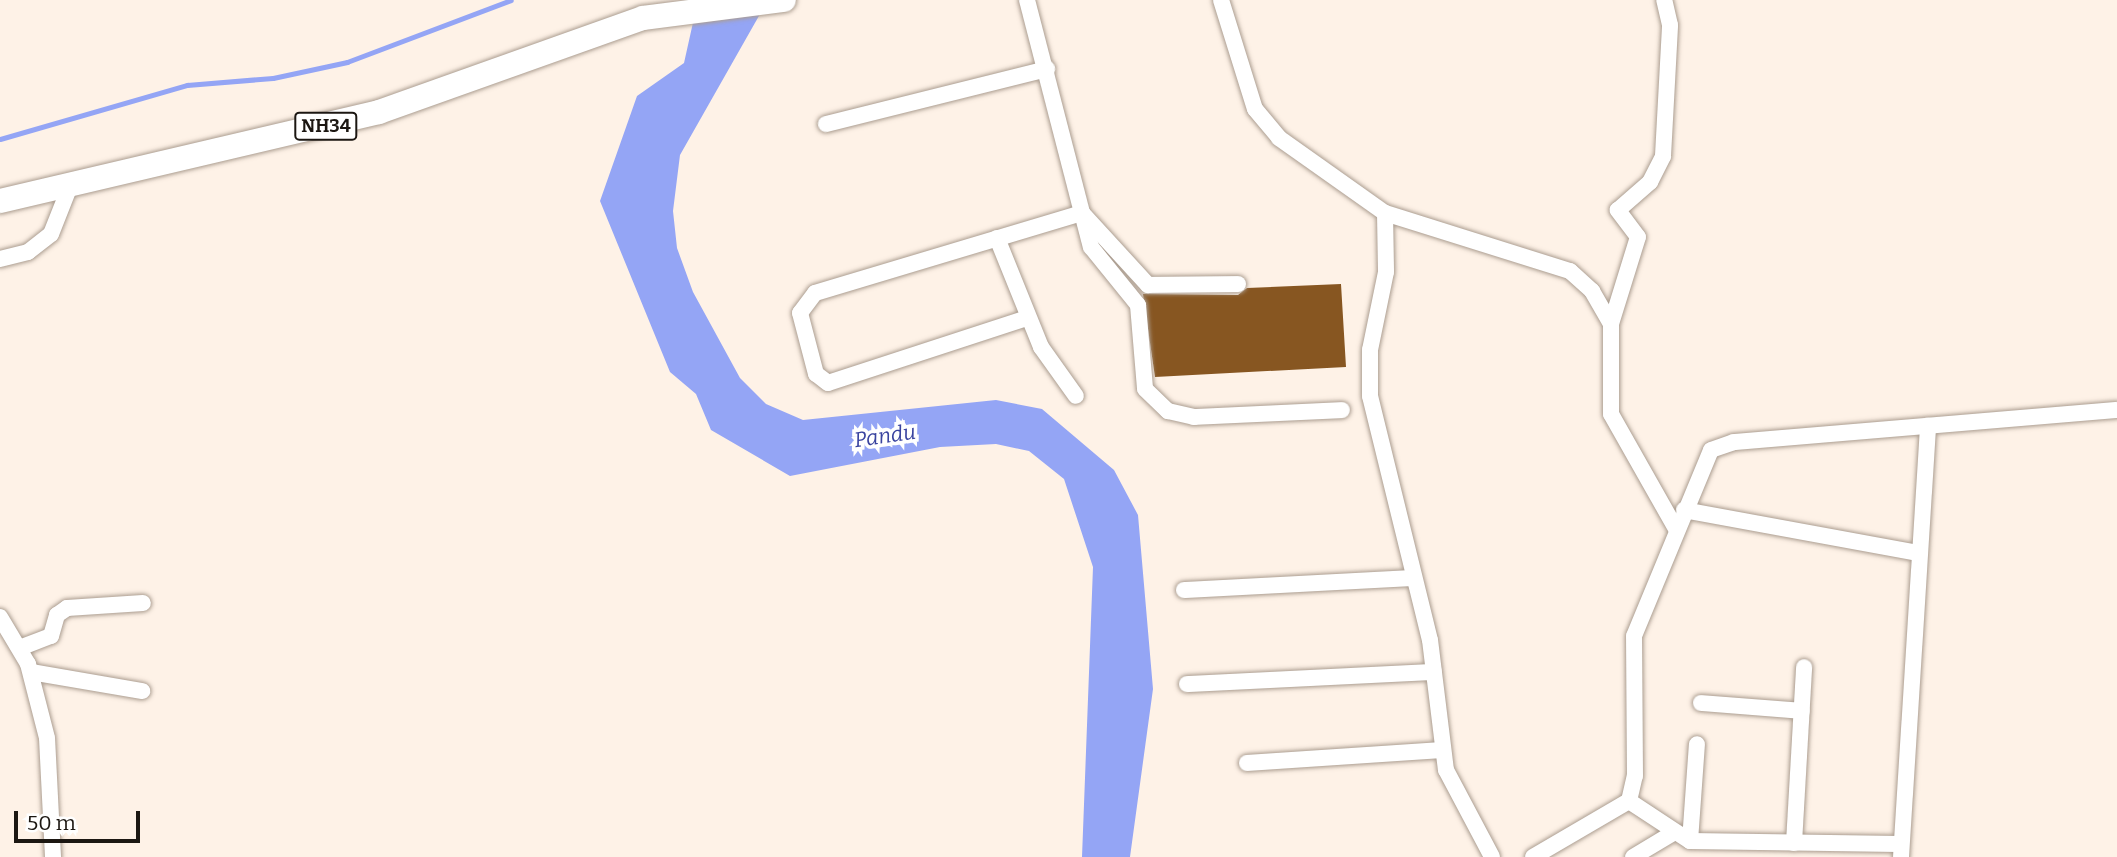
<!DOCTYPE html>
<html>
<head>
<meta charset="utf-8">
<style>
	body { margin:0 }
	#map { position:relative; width:2117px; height:857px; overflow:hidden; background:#fef2e7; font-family:Bitter,serif }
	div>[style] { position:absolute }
	.water>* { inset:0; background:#94a5f5 }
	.stream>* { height:5px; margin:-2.5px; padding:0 2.5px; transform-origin:2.5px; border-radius:2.5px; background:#94a5f5 }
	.building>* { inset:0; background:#875621 }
	.roads { filter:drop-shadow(0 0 2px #ab9d90) drop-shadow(0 0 2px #ab9d90) }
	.minor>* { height:16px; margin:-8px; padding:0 8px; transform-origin:8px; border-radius:8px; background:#fff }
	.highway>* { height:24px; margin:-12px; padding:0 12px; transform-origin:12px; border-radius:12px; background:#fff }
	span { translate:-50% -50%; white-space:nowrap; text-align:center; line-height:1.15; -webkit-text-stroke:7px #fff; paint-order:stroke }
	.shield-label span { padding:2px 5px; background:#fff; border:2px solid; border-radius:5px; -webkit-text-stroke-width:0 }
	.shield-label { font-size:18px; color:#1c1712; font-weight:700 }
	.water-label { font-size:21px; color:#39439f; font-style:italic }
	.scale { position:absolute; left:14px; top:811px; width:126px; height:32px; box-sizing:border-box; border:4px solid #1c1712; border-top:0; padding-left:9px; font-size:21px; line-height:24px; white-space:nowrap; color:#1c1712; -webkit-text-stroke:5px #fff; paint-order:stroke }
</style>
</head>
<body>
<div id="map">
	<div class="water">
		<div style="clip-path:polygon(698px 0,768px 0,680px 155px,673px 211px,677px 248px,693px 292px,740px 378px,766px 404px,803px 420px,996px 400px,1042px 409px,1114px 470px,1138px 515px,1153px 689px,1130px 857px,1082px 857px,1093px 567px,1064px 479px,1029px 451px,996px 444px,940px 447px,790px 476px,711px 430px,696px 394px,670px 372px,600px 201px,637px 96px,684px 63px)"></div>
	</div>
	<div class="stream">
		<div style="left:0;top:139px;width:195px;rotate:-16.1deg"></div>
		<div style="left:187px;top:85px;width:86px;rotate:-4.7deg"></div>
		<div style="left:273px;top:78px;width:76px;rotate:-12.2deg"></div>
		<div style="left:347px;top:62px;width:175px;rotate:-20.7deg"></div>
	</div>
	<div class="building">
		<div style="clip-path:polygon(1341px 284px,1346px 367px,1155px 377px,1143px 294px,1238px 295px,1247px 288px)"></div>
	</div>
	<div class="roads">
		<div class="minor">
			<div style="left:1027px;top:0;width:255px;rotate:75.5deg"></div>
			<div style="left:1091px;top:247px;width:75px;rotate:51deg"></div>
			<div style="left:1138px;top:305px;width:84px;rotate:85.2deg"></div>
			<div style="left:1145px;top:389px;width:32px;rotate:44deg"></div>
			<div style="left:1168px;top:411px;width:27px;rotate:13deg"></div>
			<div style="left:1194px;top:417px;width:148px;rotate:-2.7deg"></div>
			<div style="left:1221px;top:0;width:114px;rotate:72.7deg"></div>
			<div style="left:1255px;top:109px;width:38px;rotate:50deg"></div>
			<div style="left:1279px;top:138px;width:130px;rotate:35.3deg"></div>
			<div style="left:1385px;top:213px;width:194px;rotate:17.4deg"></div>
			<div style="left:1570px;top:271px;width:30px;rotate:42deg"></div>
			<div style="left:1592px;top:291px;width:38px;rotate:60deg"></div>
			<div style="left:1611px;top:324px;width:90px;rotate:90deg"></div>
			<div style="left:1611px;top:414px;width:132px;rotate:60.5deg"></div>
			<div style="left:826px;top:124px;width:228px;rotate:-14deg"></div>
			<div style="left:1385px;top:213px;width:59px;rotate:89deg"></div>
			<div style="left:1386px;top:272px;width:80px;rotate:101.6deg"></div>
			<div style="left:1370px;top:350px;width:46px;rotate:90deg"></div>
			<div style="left:1370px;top:396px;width:251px;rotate:76.2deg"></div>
			<div style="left:1430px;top:640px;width:131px;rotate:83deg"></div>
			<div style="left:1446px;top:770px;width:98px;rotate:62.1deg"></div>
			<div style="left:997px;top:238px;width:118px;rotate:68deg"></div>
			<div style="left:1041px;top:347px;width:60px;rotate:54.5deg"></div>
			<div style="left:0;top:259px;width:29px;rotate:-14deg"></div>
			<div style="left:28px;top:252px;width:29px;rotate:-38deg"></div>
			<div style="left:51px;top:234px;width:52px;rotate:-68.4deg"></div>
			<div style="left:1027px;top:318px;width:209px;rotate:161.9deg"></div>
			<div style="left:828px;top:383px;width:15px;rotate:-143deg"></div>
			<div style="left:816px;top:374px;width:63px;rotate:-104.7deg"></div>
			<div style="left:800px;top:313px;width:25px;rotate:-53deg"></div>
			<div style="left:815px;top:293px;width:279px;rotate:-16.7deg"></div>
			<div style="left:1082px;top:213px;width:98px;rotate:47.5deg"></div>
			<div style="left:1148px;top:285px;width:90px;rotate:-0.6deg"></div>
			<div style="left:1611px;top:324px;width:91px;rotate:-72.8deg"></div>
			<div style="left:1638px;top:237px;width:34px;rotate:-127deg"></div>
			<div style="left:1618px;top:210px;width:43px;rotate:-41.2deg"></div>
			<div style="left:1650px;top:182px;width:29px;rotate:-63deg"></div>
			<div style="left:1663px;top:156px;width:131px;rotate:-86.9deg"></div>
			<div style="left:1670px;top:25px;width:26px;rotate:-103deg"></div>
			<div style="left:1684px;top:510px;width:239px;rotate:10.4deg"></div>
			<div style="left:1184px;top:590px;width:230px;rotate:-3deg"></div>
			<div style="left:0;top:617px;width:55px;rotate:59.2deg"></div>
			<div style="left:28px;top:664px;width:76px;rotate:75.6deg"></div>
			<div style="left:47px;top:738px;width:119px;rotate:87.1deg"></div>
			<div style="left:22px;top:647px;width:31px;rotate:-21deg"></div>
			<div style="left:51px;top:636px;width:22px;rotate:-74deg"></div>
			<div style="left:57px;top:615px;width:12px;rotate:-35deg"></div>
			<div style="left:67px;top:608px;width:76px;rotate:-3.8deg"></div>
			<div style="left:31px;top:672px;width:113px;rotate:9.7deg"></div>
			<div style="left:1187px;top:684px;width:247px;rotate:-2.8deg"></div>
			<div style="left:1701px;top:703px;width:101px;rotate:4.5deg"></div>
			<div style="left:1247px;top:763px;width:195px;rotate:-3.8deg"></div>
			<div style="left:1629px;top:801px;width:73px;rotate:33.3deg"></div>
			<div style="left:1690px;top:841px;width:209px;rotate:0.8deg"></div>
			<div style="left:1690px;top:841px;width:97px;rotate:-85.9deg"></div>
			<div style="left:1794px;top:843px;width:176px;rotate:-86.7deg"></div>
			<div style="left:1533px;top:857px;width:111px;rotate:-30.3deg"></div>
			<div style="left:1629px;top:801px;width:26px;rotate:-77deg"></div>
			<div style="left:1635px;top:776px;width:140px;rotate:-90.4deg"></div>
			<div style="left:1634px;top:636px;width:201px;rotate:-67.5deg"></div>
			<div style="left:1711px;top:450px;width:24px;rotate:-19deg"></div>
			<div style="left:1734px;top:442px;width:384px;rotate:-4.8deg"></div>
			<div style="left:1633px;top:857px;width:47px;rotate:-31deg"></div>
			<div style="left:1901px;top:857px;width:432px;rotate:-86.4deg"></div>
		</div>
		<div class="highway">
			<div style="left:0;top:201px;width:389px;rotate:-13.2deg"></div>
			<div style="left:379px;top:112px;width:280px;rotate:-19.6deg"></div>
			<div style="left:643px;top:18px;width:142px;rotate:-7.3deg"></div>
		</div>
	</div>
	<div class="shield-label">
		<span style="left:326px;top:126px">NH34</span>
	</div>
	<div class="water-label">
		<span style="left:885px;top:436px;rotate:-8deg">Pandu</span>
	</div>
	<div class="scale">50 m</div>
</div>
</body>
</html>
